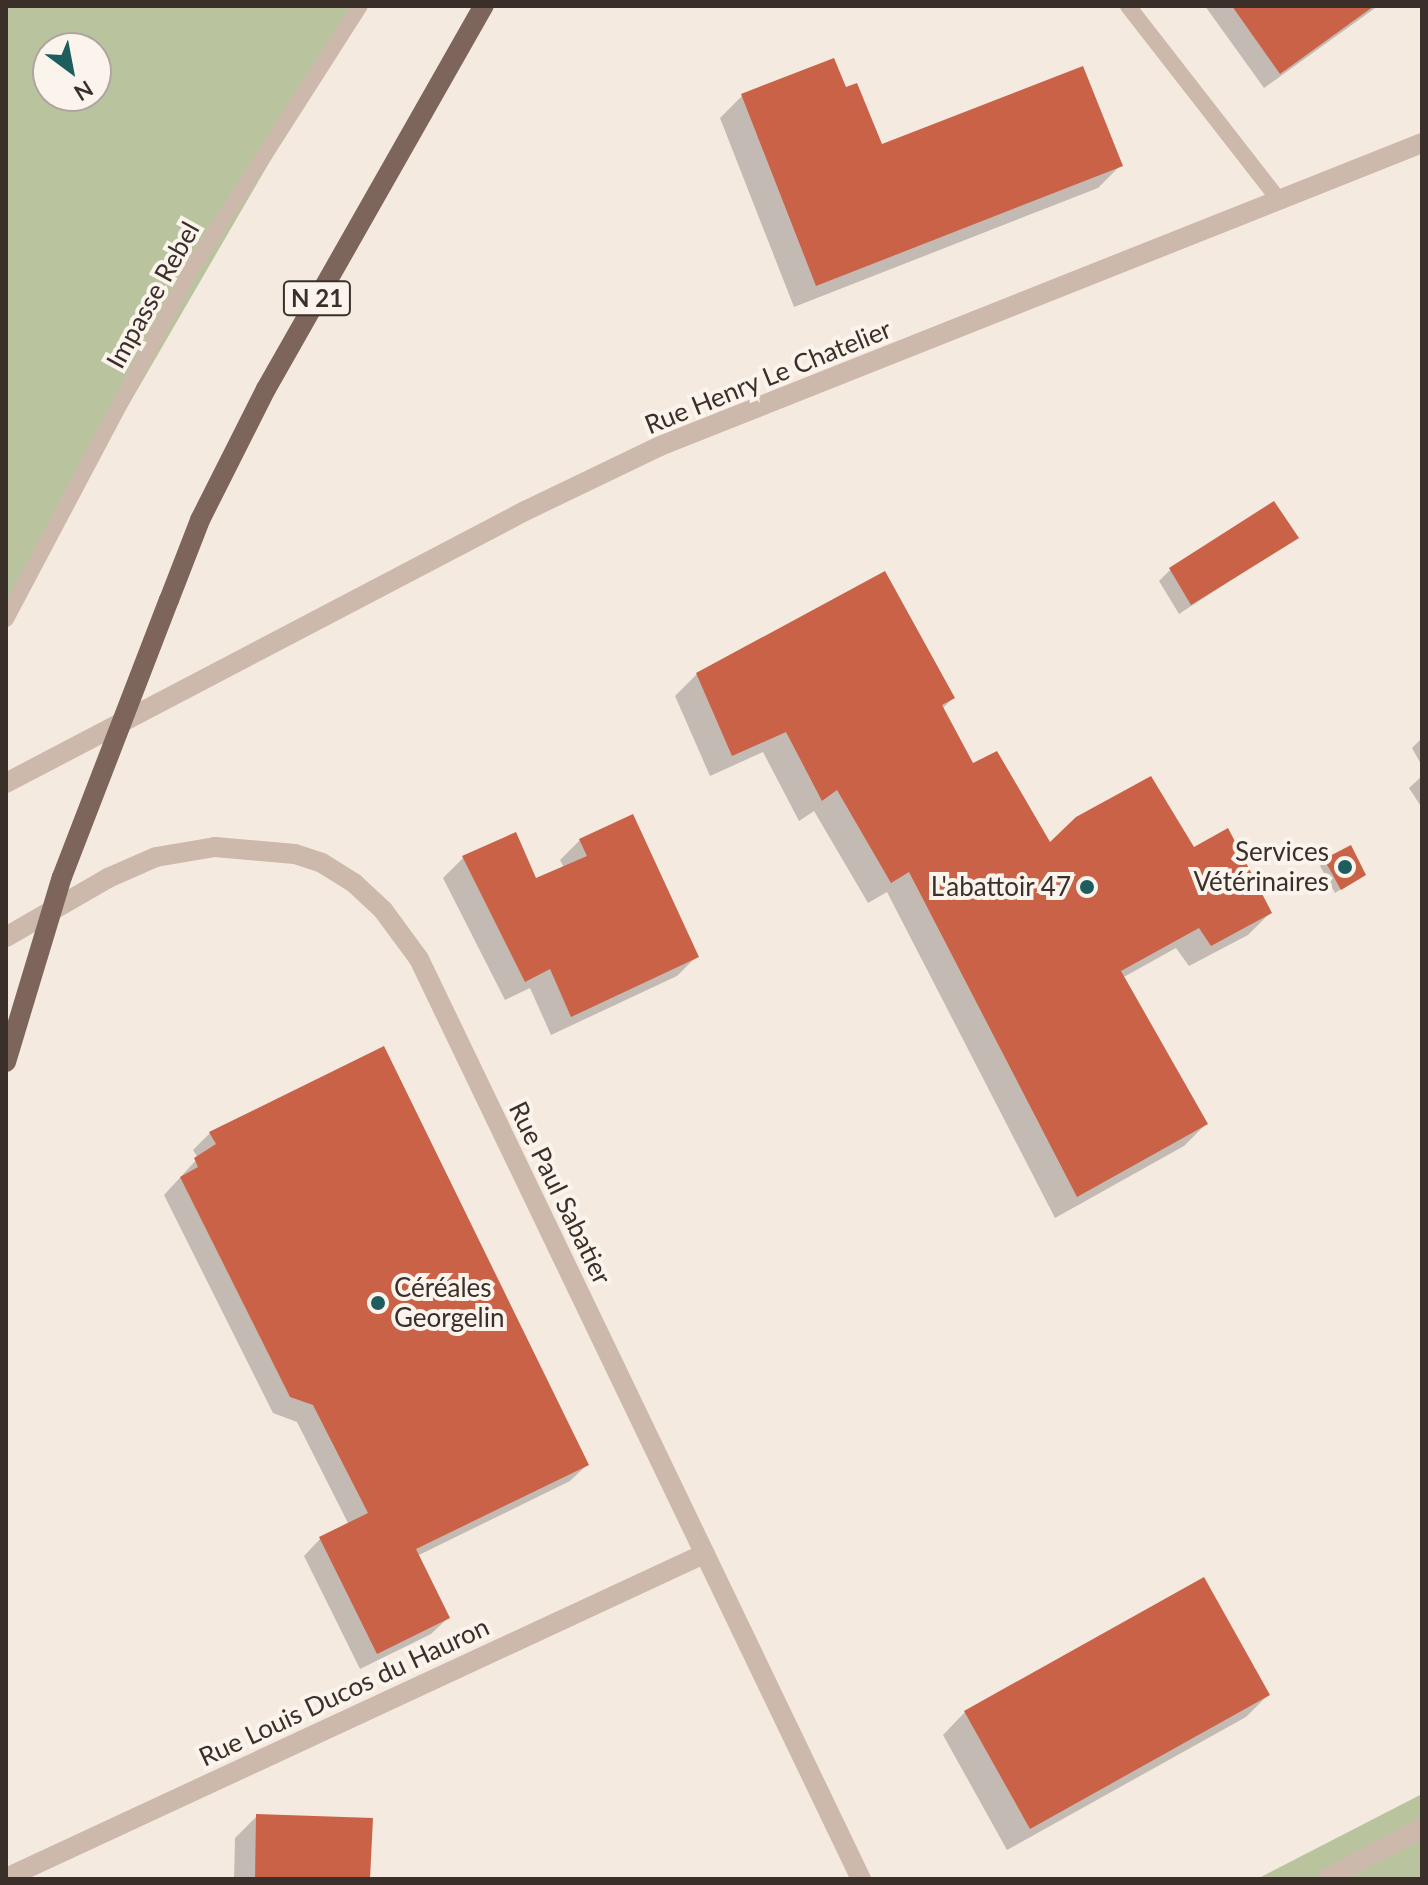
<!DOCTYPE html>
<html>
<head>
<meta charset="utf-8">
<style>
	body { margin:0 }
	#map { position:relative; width:1428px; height:1885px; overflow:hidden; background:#f4eae0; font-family:Lato,sans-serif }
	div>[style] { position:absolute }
	.green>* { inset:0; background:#b9c49f }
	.shadow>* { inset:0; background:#0003 }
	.building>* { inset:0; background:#ca6248 }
	.service>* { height:16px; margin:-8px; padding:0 8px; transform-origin:8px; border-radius:8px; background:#cdb9ab }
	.minor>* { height:20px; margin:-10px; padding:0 10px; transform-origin:10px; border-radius:10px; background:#cdb9ab }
	.primary>* { height:20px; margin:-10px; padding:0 10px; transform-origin:10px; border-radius:10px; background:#7d655b }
	.primary-bridge>* { height:20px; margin:-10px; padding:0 10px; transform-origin:10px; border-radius:10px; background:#7d655b }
	.dots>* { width:22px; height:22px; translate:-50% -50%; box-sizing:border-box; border:4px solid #fbf4ed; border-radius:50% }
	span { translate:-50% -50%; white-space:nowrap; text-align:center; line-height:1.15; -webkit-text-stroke:8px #fbf4ed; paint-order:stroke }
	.shield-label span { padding:2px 6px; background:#fbf4ed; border:2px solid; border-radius:6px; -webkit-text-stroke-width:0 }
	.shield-label { font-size:24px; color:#3b2f2a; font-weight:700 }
	.street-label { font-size:26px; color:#3b2f2a }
	.poi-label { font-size:26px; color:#3b2f2a }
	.right { translate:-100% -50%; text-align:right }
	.left { translate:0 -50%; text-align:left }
	.frame { position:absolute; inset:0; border:8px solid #3b2f2a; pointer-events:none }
	.north { position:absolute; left:32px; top:32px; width:80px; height:80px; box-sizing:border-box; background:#fbf4ed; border:2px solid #aea59f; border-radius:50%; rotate:148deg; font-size:22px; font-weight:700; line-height:32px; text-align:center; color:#3b2f2a }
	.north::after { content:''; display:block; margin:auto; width:28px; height:36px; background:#1e5d5e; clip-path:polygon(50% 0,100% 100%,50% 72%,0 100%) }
</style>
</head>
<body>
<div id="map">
	<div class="green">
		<div style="clip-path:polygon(evenodd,6px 6px,360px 6px,6px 616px,6px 6px,48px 48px,96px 48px,96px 96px,48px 96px,48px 48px)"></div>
		<div style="clip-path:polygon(1422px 1794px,1422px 1879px,1257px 1879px)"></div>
	</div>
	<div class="shadow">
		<div style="clip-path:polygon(1205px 6px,1378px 6px,1264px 88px)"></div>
		<div style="clip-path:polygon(844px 90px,881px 147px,1120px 166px,1098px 188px,794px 307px,720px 118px,742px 96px)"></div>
		<div style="clip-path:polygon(1296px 538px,1179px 614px,1159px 581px,1170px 570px)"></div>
		<div style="clip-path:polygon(697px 674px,953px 698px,942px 709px,972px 766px,1049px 845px,1193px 850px,1270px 913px,1248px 935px,1189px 966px,1176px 948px,1122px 978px,1206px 1124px,1184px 1146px,1055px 1218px,887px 892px,868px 903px,814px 811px,799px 821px,763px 752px,710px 776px,675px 696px)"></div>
		<div style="clip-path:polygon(1422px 738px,1422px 766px,1412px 748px)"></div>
		<div style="clip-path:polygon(1422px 776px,1422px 808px,1409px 788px)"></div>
		<div style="clip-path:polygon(515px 834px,535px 881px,564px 868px,560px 860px,580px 840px,697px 956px,677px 976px,551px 1035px,530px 988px,505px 1000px,443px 878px,463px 858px)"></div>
		<div style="clip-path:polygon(1325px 861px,1364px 875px,1335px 893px,1320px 866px)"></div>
		<div style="clip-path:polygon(210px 1133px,587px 1465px,570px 1481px,417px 1556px,448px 1618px,431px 1634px,360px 1669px,304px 1556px,320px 1539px,349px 1525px,297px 1422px,273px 1413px,164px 1195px,198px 1158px,193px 1150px)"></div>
		<div style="clip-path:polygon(1268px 1695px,1246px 1717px,1007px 1850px,943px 1735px,965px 1712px)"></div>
		<div style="clip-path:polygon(257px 1816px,368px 1879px,234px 1879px,235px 1838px)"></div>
	</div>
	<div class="building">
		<div style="clip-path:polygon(1232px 6px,1374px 6px,1280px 74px)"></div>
		<div style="clip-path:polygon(834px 58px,846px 87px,857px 83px,882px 144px,1083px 66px,1123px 166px,816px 286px,741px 94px)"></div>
		<div style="clip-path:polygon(1274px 501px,1299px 538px,1191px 605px,1169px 568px)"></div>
		<div style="clip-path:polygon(885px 571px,955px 698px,942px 705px,973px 763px,997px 751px,1050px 842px,1076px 817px,1151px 776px,1194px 847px,1228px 828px,1272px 913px,1211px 946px,1199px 928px,1121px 971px,1208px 1124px,1077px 1197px,909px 872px,891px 883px,837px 790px,822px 801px,786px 732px,732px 756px,696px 673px)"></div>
		<div style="clip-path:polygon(633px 814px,699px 957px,571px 1017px,550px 969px,525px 982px,462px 856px,516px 832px,536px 878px,587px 856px,579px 839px)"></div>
		<div style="clip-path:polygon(1351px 845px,1366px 875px,1341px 890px,1324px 859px)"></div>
		<div style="clip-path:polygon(384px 1046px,589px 1465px,416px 1549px,450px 1618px,377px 1654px,319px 1537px,368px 1513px,313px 1405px,290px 1397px,180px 1177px,198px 1167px,194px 1158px,216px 1144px,209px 1132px)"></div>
		<div style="clip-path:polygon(1204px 1577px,1270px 1695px,1030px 1829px,964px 1711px)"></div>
		<div style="clip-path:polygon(256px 1814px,373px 1818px,370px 1879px,255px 1879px)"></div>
	</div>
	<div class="service">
		<div style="left:1128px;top:6px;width:247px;rotate:52.1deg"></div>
		<div style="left:6px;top:619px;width:391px;rotate:-62.1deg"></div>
		<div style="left:189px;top:273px;width:317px;rotate:-57.4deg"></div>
	</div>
	<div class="minor">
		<div style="left:6px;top:783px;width:586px;rotate:-27.66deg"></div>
		<div style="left:525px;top:511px;width:150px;rotate:-25.7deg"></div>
		<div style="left:660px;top:446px;width:820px;rotate:-21.68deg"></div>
		<div style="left:6px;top:937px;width:118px;rotate:-30deg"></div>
		<div style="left:108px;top:878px;width:52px;rotate:-23.6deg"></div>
		<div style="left:156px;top:857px;width:60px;rotate:-9.6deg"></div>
		<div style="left:215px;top:847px;width:80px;rotate:5deg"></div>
		<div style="left:295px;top:854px;width:28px;rotate:18deg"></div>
		<div style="left:322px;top:863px;width:38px;rotate:32deg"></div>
		<div style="left:354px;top:883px;width:40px;rotate:43deg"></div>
		<div style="left:383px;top:910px;width:61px;rotate:53.7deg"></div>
		<div style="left:419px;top:959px;width:1021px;rotate:64.34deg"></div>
		<div style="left:6px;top:1878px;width:770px;rotate:-24.9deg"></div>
		<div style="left:1326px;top:1879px;width:109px;rotate:-28deg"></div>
	</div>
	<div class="primary">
		<div style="left:169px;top:600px;width:86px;rotate:-68.8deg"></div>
		<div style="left:200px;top:520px;width:147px;rotate:-63.3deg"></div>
		<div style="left:266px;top:389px;width:441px;rotate:-60.4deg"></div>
	</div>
	<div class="primary-bridge">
		<div style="left:6px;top:1062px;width:193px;rotate:-73.2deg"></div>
		<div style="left:62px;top:877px;width:297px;rotate:-68.9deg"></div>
	</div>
	<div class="dots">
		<div style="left:1345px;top:867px;background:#1e5d5e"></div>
		<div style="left:1087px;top:887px;background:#1e5d5e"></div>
		<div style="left:378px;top:1303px;background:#1e5d5e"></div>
	</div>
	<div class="shield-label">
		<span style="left:317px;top:298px">N 21</span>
	</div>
	<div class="street-label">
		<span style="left:153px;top:295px;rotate:-61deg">Impasse Rebel</span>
		<span style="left:768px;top:377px;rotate:-22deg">Rue Henry Le Chatelier</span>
		<span style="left:560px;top:1193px;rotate:64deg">Rue Paul Sabatier</span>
		<span style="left:344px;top:1692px;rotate:-25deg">Rue Louis Ducos du Hauron</span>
	</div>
	<div class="poi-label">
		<span class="right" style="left:1329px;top:867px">Services<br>Vétérinaires</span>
		<span class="right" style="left:1071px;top:887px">L'abattoir 47</span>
		<span class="left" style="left:394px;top:1303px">Céréales<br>Georgelin</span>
	</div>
	<div class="frame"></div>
	<div class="north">N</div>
</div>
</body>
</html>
